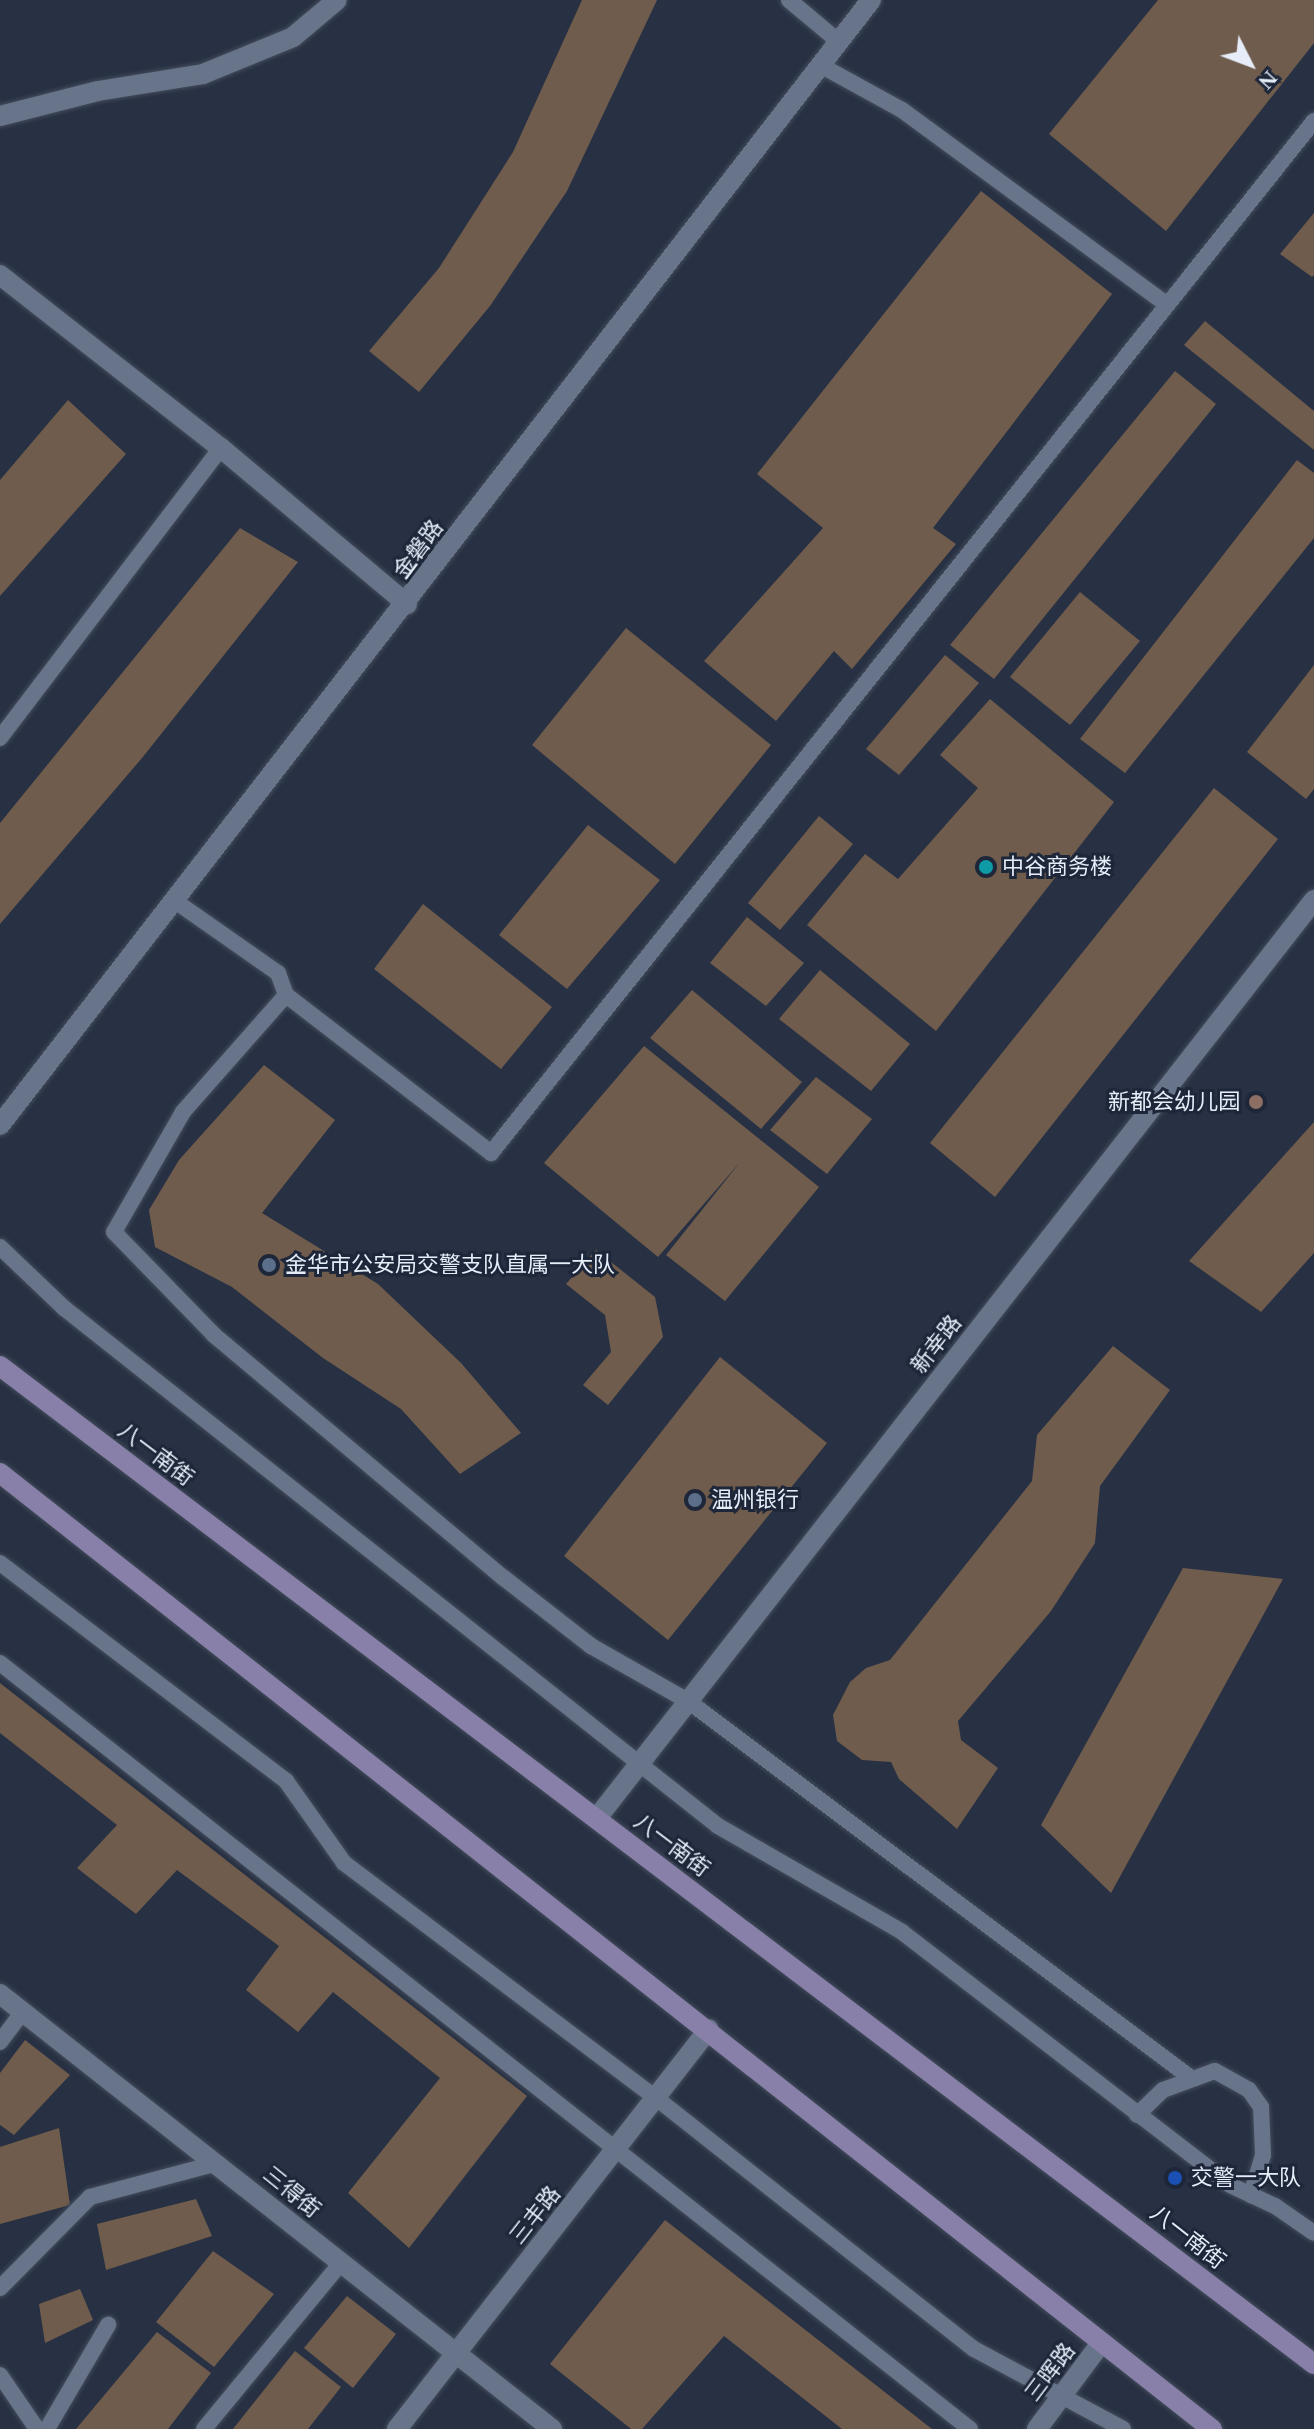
<!DOCTYPE html>
<html>
<head>
<meta charset="utf-8">
<style>
	body { margin:0 }
	#map { position:relative; width:1314px; height:2429px; overflow:hidden; background:#273143; font-family:"Times New Roman","Noto Sans SC",serif }
	div>[style] { position:absolute }
	.building>* { inset:0; background:#705c4c }
	.roads { filter:drop-shadow(0 0 2px #434c5b) drop-shadow(0 0 2px #434c5b) }
	.service>* { height:16px; margin:-8px; padding:0 8px; transform-origin:8px; border-radius:8px; background:#687489 }
	.minor>* { height:20px; margin:-10px; padding:0 10px; transform-origin:10px; border-radius:10px; background:#687489 }
	.tertiary>* { height:20px; margin:-10px; padding:0 10px; transform-origin:10px; border-radius:10px; background:#687489 }
	.secondary>* { height:20px; margin:-10px; padding:0 10px; transform-origin:10px; border-radius:10px; background:#8880a8 }
	.dots>* { width:22px; height:22px; translate:-50% -50%; box-sizing:border-box; border:4px solid #1d2739; border-radius:50% }
	span { translate:-50% -50%; white-space:nowrap; text-align:center; line-height:1.15; -webkit-text-stroke:6px #1d2739; paint-order:stroke }
	.street-label { font-size:22px; color:#e6edf9 }
	.poi-label { font-size:22px; color:#e6edf9 }
	.left { translate:0 -50%; text-align:left }
	.right { translate:-100% -50%; text-align:right }
	.north { position:absolute; left:1210px; top:24px; width:80px; height:80px; -webkit-text-stroke:6px #1d2739; paint-order:stroke; rotate:132deg; font-size:22px; font-weight:700; line-height:32px; text-align:center; color:#e6edf9 }
	.north::after { content:''; display:block; margin:auto; width:28px; height:36px; background:#e6edf9; clip-path:polygon(50% 0,100% 100%,50% 72%,0 100%) }
</style>
</head>
<body>
<div id="map">
	<div class="building">
		<div style="clip-path:polygon(582px 0,657px 0,567px 191px,490px 306px,419px 392px,369px 351px,439px 268px,513px 152px)"></div>
		<div style="clip-path:polygon(1158px 0,1314px 0,1314px 43px,1166px 231px,1049px 134px)"></div>
		<div style="clip-path:polygon(981px 191px,1112px 294px,933px 528px,956px 544px,852px 669px,834px 651px,776px 721px,704px 661px,823px 528px,757px 474px)"></div>
		<div style="clip-path:polygon(1314px 213px,1314px 275px,1312px 277px,1280px 254px)"></div>
		<div style="clip-path:polygon(1205px 321px,1314px 411px,1314px 450px,1184px 345px)"></div>
		<div style="clip-path:polygon(1175px 371px,1216px 404px,994px 679px,950px 645px)"></div>
		<div style="clip-path:polygon(68px 400px,126px 454px,0 596px,0 480px)"></div>
		<div style="clip-path:polygon(1297px 460px,1314px 473px,1314px 538px,1125px 773px,1080px 739px)"></div>
		<div style="clip-path:polygon(240px 528px,298px 562px,142px 758px,0 924px,0 823px)"></div>
		<div style="clip-path:polygon(1080px 592px,1140px 641px,1070px 725px,1010px 677px)"></div>
		<div style="clip-path:polygon(626px 628px,771px 745px,675px 864px,532px 745px)"></div>
		<div style="clip-path:polygon(945px 655px,979px 683px,899px 775px,866px 749px)"></div>
		<div style="clip-path:polygon(1314px 665px,1314px 789px,1306px 799px,1247px 752px)"></div>
		<div style="clip-path:polygon(990px 699px,1114px 802px,936px 1031px,807px 925px,865px 854px,898px 879px,978px 788px,940px 755px)"></div>
		<div style="clip-path:polygon(1214px 788px,1278px 839px,995px 1197px,930px 1143px)"></div>
		<div style="clip-path:polygon(819px 816px,853px 844px,780px 930px,748px 903px)"></div>
		<div style="clip-path:polygon(588px 825px,660px 880px,567px 989px,499px 935px)"></div>
		<div style="clip-path:polygon(423px 904px,552px 1007px,501px 1069px,374px 969px)"></div>
		<div style="clip-path:polygon(747px 917px,804px 963px,766px 1006px,710px 963px)"></div>
		<div style="clip-path:polygon(820px 970px,910px 1044px,871px 1091px,779px 1019px)"></div>
		<div style="clip-path:polygon(692px 990px,802px 1082px,761px 1129px,650px 1038px)"></div>
		<div style="clip-path:polygon(644px 1046px,819px 1187px,725px 1301px,666px 1255px,741px 1161px,658px 1257px,544px 1163px)"></div>
		<div style="clip-path:polygon(264px 1065px,335px 1120px,262px 1213px,378px 1284px,461px 1363px,521px 1433px,460px 1474px,401px 1409px,323px 1358px,232px 1287px,155px 1247px,149px 1210px,179px 1160px)"></div>
		<div style="clip-path:polygon(816px 1077px,872px 1119px,827px 1174px,770px 1130px)"></div>
		<div style="clip-path:polygon(1314px 1122px,1314px 1253px,1261px 1312px,1189px 1261px)"></div>
		<div style="clip-path:polygon(596px 1250px,655px 1297px,663px 1337px,608px 1405px,583px 1385px,611px 1352px,605px 1315px,566px 1284px)"></div>
		<div style="clip-path:polygon(1113px 1346px,1170px 1390px,1100px 1486px,1095px 1543px,1051px 1611px,958px 1721px,961px 1740px,998px 1768px,957px 1829px,899px 1779px,891px 1762px,862px 1760px,837px 1741px,833px 1715px,850px 1682px,866px 1668px,890px 1660px,1032px 1481px,1037px 1435px)"></div>
		<div style="clip-path:polygon(720px 1357px,827px 1443px,668px 1640px,564px 1556px)"></div>
		<div style="clip-path:polygon(1183px 1568px,1283px 1579px,1111px 1893px,1041px 1825px)"></div>
		<div style="clip-path:polygon(0 1683px,527px 2096px,409px 2248px,348px 2193px,440px 2078px,333px 1992px,298px 2032px,246px 1990px,279px 1946px,177px 1870px,136px 1914px,77px 1868px,117px 1825px,0 1733px)"></div>
		<div style="clip-path:polygon(25px 2040px,70px 2075px,14px 2135px,0 2125px,0 2073px)"></div>
		<div style="clip-path:polygon(59px 2128px,70px 2205px,0 2224px,0 2147px)"></div>
		<div style="clip-path:polygon(196px 2199px,212px 2236px,106px 2270px,97px 2224px)"></div>
		<div style="clip-path:polygon(665px 2220px,932px 2429px,842px 2429px,724px 2336px,642px 2429px,631px 2429px,550px 2364px)"></div>
		<div style="clip-path:polygon(213px 2251px,274px 2294px,214px 2367px,156px 2322px)"></div>
		<div style="clip-path:polygon(80px 2289px,93px 2320px,45px 2343px,39px 2304px)"></div>
		<div style="clip-path:polygon(347px 2296px,396px 2334px,353px 2388px,304px 2348px)"></div>
		<div style="clip-path:polygon(157px 2332px,211px 2373px,168px 2429px,76px 2429px)"></div>
		<div style="clip-path:polygon(295px 2351px,341px 2387px,308px 2429px,233px 2429px)"></div>
	</div>
	<div class="roads">
		<div class="service">
			<div style="left:789px;top:0;width:64px;rotate:39.9deg"></div>
			<div style="left:820px;top:65px;width:94px;rotate:28.8deg"></div>
			<div style="left:902px;top:110px;width:326px;rotate:36.3deg"></div>
			<div style="left:0;top:738px;width:365px;rotate:-52.7deg"></div>
			<div style="left:175px;top:901px;width:126px;rotate:35deg"></div>
			<div style="left:278px;top:973px;width:23px;rotate:70deg"></div>
			<div style="left:286px;top:995px;width:156px;rotate:131.4deg"></div>
			<div style="left:183px;top:1112px;width:138px;rotate:119.9deg"></div>
			<div style="left:114px;top:1232px;width:144px;rotate:45.8deg"></div>
			<div style="left:214px;top:1335px;width:378px;rotate:40deg"></div>
			<div style="left:504px;top:1578px;width:110px;rotate:38deg"></div>
			<div style="left:591px;top:1646px;width:112px;rotate:29.6deg"></div>
			<div style="left:688px;top:1701px;width:629px;rotate:36.85deg"></div>
			<div style="left:286px;top:995px;width:259px;rotate:37.6deg"></div>
			<div style="left:491px;top:1153px;width:1320px;rotate:-51.43deg"></div>
			<div style="left:0;top:1247px;width:88px;rotate:43.6deg"></div>
			<div style="left:64px;top:1308px;width:834px;rotate:38.38deg"></div>
			<div style="left:718px;top:1826px;width:212px;rotate:29.9deg"></div>
			<div style="left:902px;top:1932px;width:414px;rotate:37.6deg"></div>
			<div style="left:1230px;top:2185px;width:50px;rotate:25deg"></div>
			<div style="left:1275px;top:2206px;width:47px;rotate:34.7deg"></div>
			<div style="left:0;top:1563px;width:360px;rotate:37.3deg"></div>
			<div style="left:286px;top:1781px;width:100px;rotate:54.7deg"></div>
			<div style="left:344px;top:1863px;width:391px;rotate:37deg"></div>
			<div style="left:656px;top:2098px;width:405px;rotate:38.3deg"></div>
			<div style="left:974px;top:2349px;width:169px;rotate:28.2deg"></div>
			<div style="left:0;top:1663px;width:1236px;rotate:38.3deg"></div>
			<div style="left:0;top:2042px;width:38px;rotate:-53deg"></div>
			<div style="left:1137px;top:2115px;width:36px;rotate:-44deg"></div>
			<div style="left:1163px;top:2090px;width:55px;rotate:-20.1deg"></div>
			<div style="left:1215px;top:2071px;width:39px;rotate:29deg"></div>
			<div style="left:1249px;top:2090px;width:21px;rotate:55deg"></div>
			<div style="left:1261px;top:2107px;width:48px;rotate:87.6deg"></div>
			<div style="left:1263px;top:2155px;width:42px;rotate:106.7deg"></div>
			<div style="left:0;top:2288px;width:128px;rotate:-45.3deg"></div>
			<div style="left:90px;top:2197px;width:132px;rotate:-14.9deg"></div>
			<div style="left:0;top:2375px;width:65px;rotate:55.6deg"></div>
			<div style="left:47px;top:2429px;width:121px;rotate:-59.6deg"></div>
			<div style="left:204px;top:2429px;width:215px;rotate:-50.5deg"></div>
		</div>
		<div class="minor">
			<div style="left:0;top:116px;width:101px;rotate:-14.3deg"></div>
			<div style="left:98px;top:91px;width:106px;rotate:-9.2deg"></div>
			<div style="left:203px;top:74px;width:97px;rotate:-22.3deg"></div>
			<div style="left:293px;top:37px;width:57px;rotate:-40.1deg"></div>
			<div style="left:0;top:275px;width:281px;rotate:38.1deg"></div>
			<div style="left:221px;top:448px;width:243px;rotate:40deg"></div>
			<div style="left:597px;top:1818px;width:1165px;rotate:-52.01deg"></div>
			<div style="left:0;top:1994px;width:703px;rotate:38.24deg"></div>
			<div style="left:397px;top:2429px;width:507px;rotate:-52.05deg"></div>
		</div>
		<div class="tertiary">
			<div style="left:0;top:1125px;width:1423px;rotate:-52.25deg"></div>
			<div style="left:1037px;top:2429px;width:107px;rotate:-53.3deg"></div>
		</div>
		<div class="secondary">
			<div style="left:0;top:1366px;width:1650px;rotate:37.22deg"></div>
			<div style="left:0;top:1473px;width:1544px;rotate:38.27deg"></div>
		</div>
	</div>
	<div class="dots">
		<div style="left:986px;top:867px;background:#0f9aa8"></div>
		<div style="left:1256px;top:1102px;background:#8d6e63"></div>
		<div style="left:269px;top:1265px;background:#5c6f8a"></div>
		<div style="left:695px;top:1500px;background:#5c6f8a"></div>
		<div style="left:1175px;top:2178px;background:#1a4fb4"></div>
	</div>
	<div class="street-label">
		<span style="left:418px;top:549px;rotate:-53deg">金磐路</span>
		<span style="left:936px;top:1344px;rotate:-52deg">新幸路</span>
		<span style="left:156px;top:1454px;rotate:37deg">八一南街</span>
		<span style="left:672px;top:1845px;rotate:37deg">八一南街</span>
		<span style="left:292px;top:2192px;rotate:39deg">三得街</span>
		<span style="left:535px;top:2215px;rotate:-52deg">三丰路</span>
		<span style="left:1188px;top:2237px;rotate:38deg">八一南街</span>
		<span style="left:1050px;top:2372px;rotate:-53deg">三晖路</span>
	</div>
	<div class="poi-label">
		<span class="left" style="left:1002px;top:867px">中谷商务楼</span>
		<span class="right" style="left:1240px;top:1102px">新都会幼儿园</span>
		<span class="left" style="left:285px;top:1265px">金华市公安局交警支队直属一大队</span>
		<span class="left" style="left:711px;top:1500px">温州银行</span>
		<span class="left" style="left:1191px;top:2178px">交警一大队</span>
	</div>
	<div class="north">N</div>
</div>
</body>
</html>
